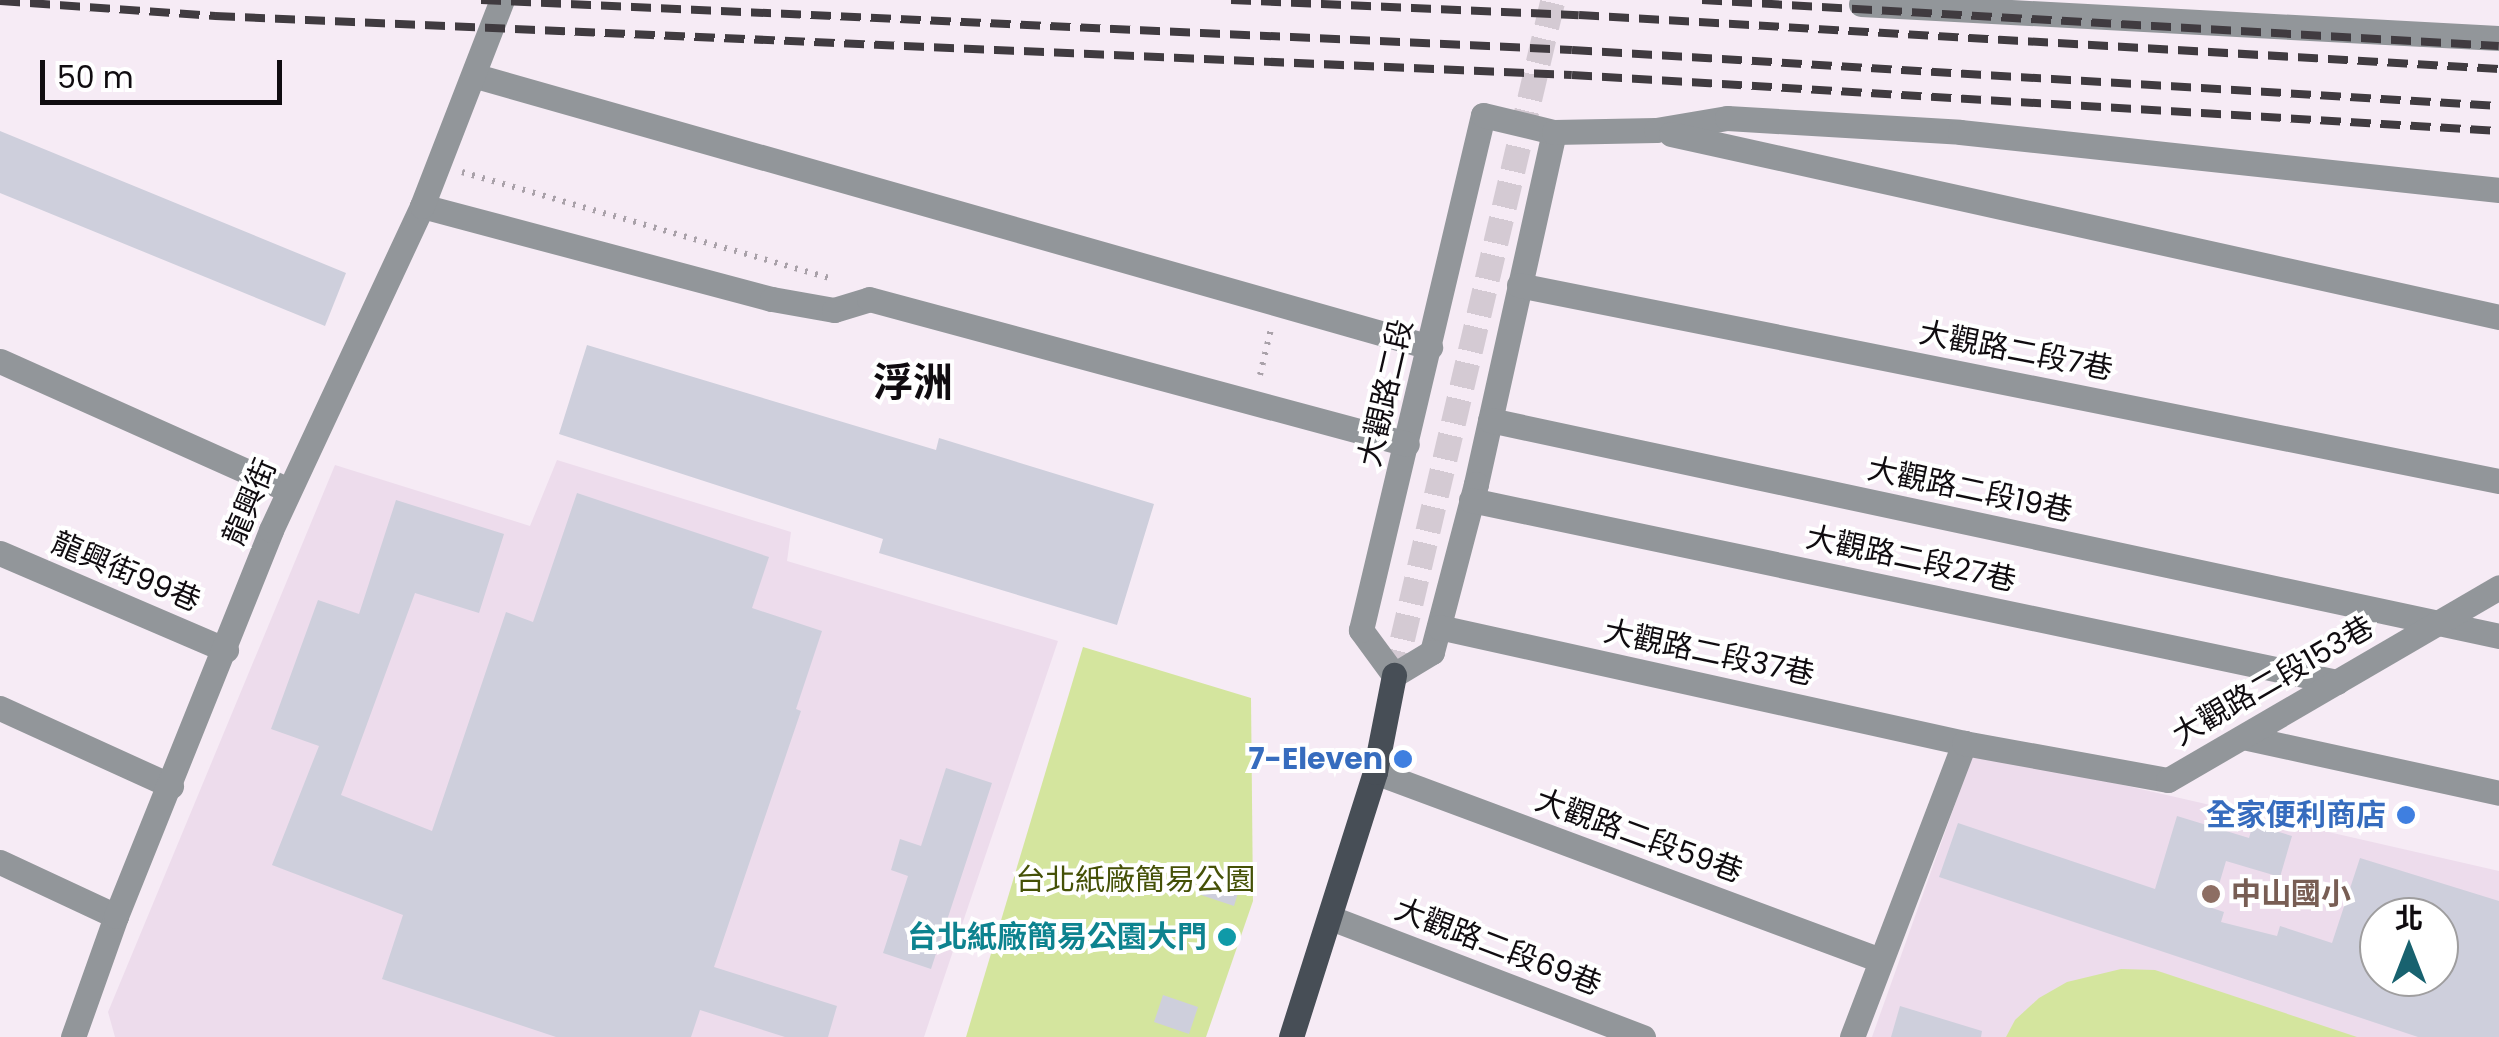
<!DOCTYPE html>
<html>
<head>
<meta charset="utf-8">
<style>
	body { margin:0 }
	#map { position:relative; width:2499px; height:1037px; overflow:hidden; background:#f6ebf5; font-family:Poppins,"Noto Sans TC",sans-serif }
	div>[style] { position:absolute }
	.built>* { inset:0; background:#eddcec }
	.green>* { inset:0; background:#d4e59e }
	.building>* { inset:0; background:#cecfdc }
	.major-tunnel>* { height:25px; margin-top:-12.5px; transform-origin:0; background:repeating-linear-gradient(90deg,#d4cad3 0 25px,transparent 0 37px) }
	.path>* { height:6px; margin-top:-3px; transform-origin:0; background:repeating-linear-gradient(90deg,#a9a1a9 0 2.5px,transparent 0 10.5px) }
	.minor>* { height:25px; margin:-12.5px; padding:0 12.5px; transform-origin:12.5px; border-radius:12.5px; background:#92969a }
	.major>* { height:25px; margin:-12.5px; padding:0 12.5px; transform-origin:12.5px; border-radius:12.5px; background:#474e56 }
	.rail>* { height:8px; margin-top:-4px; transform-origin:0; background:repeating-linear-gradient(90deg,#403b40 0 20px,transparent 0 30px) }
	.dots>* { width:28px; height:28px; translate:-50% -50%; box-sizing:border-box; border:5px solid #fff; border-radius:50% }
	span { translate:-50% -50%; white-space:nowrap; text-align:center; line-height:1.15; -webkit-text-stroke:8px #fff; paint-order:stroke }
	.street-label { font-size:30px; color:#100c10 }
	.shop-label { font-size:30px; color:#366cbe; font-weight:700 }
	.right { translate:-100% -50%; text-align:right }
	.park-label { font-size:30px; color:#455107 }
	.education-label { font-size:30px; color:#785e54; font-weight:700 }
	.left { translate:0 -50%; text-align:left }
	.culture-label { font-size:30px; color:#0d838f; font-weight:700 }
	.district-label { font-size:40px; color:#100c10; font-weight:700 }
	.north { position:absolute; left:2359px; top:897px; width:100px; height:100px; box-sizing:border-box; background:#fff; border:2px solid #9f9e9f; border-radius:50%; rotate:0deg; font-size:28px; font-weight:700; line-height:40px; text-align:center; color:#100c10 }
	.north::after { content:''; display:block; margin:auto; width:35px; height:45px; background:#18626f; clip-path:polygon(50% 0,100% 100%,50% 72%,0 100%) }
	.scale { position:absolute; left:40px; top:60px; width:242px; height:45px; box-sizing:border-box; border:5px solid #100c10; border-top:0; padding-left:12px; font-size:30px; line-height:35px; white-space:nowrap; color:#100c10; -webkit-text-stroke:8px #fff; paint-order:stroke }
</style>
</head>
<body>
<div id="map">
	<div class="built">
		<div style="clip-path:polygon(557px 460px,791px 532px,787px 561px,1058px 641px,924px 1037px,115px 1037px,108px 1012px,335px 465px,530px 526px)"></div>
		<div style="clip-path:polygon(evenodd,1974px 751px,2499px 871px,2499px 1037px,1872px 1037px,1974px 751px,2379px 917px,2439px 917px,2439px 977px,2379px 977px,2379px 917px)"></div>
	</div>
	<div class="green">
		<div style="clip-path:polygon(1083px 647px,1251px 698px,1253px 901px,1206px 1037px,966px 1037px)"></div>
		<div style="clip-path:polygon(2121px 969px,2155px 970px,2357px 1037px,2006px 1037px,2015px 1020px,2039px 998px,2067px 982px)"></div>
	</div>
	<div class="building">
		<div style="clip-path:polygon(0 131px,346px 273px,325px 326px,0 193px)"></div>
		<div style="clip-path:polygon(587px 345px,936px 450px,939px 438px,1154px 504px,1117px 625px,879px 553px,883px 539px,559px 434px)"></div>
		<div style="clip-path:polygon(577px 493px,769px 557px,752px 608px,822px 631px,796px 709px,801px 711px,714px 967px,837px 1006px,828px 1037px,785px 1037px,700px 1010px,691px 1037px,556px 1037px,382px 979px,403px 915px,272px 865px,319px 746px,271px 729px,318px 600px,359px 614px,396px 500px,504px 534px,479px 613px,415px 593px,341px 795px,432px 831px,506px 612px,533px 622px)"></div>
		<div style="clip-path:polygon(946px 768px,992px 783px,931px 969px,883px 953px,908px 876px,891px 870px,900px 839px,921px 846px)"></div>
		<div style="clip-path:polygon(evenodd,2177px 816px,2249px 838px,2253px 824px,2292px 836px,2280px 877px,2226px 861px,2212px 908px,2224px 912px,2221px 922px,2277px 936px,2280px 926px,2332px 943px,2360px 858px,2499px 901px,2499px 1037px,2418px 1037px,1939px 877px,1958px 823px,2155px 889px,2177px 816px,2379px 917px,2439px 917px,2439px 977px,2379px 977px,2379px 917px)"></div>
		<div style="clip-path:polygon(1209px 870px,1242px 880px,1234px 906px,1201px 895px)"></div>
		<div style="clip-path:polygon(1163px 995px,1198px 1007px,1189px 1034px,1154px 1022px)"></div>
		<div style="clip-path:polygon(1900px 1006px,1982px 1031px,1981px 1037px,1891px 1037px)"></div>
	</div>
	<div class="major-tunnel">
		<div style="left:1394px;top:675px;width:693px;rotate:-76.75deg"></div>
	</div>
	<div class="path">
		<div style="left:462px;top:172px;width:383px;rotate:16.1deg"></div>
		<div style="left:1260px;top:375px;width:47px;rotate:-76.6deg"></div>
	</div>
	<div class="minor">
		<div style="left:1861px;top:4px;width:639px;rotate:3.05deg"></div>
		<div style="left:476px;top:76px;width:992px;rotate:15.86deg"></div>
		<div style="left:1554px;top:132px;width:361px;rotate:102.5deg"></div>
		<div style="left:1476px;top:484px;width:174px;rotate:104.7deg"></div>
		<div style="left:1432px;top:652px;width:44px;rotate:148.8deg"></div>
		<div style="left:1394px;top:675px;width:56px;rotate:-126.3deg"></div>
		<div style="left:1361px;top:630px;width:529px;rotate:-76.67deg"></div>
		<div style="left:1483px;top:115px;width:73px;rotate:13.5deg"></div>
		<div style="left:1554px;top:132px;width:102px;rotate:-1.1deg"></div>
		<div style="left:1656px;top:130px;width:72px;rotate:-9.6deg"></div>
		<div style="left:1727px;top:118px;width:233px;rotate:3.4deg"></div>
		<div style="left:1960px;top:132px;width:542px;rotate:6.14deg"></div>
		<div style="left:1671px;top:134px;width:848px;rotate:12.46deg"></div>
		<div style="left:422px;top:206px;width:362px;rotate:14.9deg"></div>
		<div style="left:772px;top:299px;width:63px;rotate:10.1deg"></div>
		<div style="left:834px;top:310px;width:37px;rotate:-17deg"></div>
		<div style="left:869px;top:299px;width:557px;rotate:15.08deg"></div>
		<div style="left:1519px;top:285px;width:999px;rotate:11.31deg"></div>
		<div style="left:0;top:361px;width:316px;rotate:24.1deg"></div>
		<div style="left:1490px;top:420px;width:1032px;rotate:12.08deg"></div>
		<div style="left:1471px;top:500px;width:885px;rotate:11.87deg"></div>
		<div style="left:0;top:553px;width:246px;rotate:23.2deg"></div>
		<div style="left:1439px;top:627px;width:538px;rotate:12.46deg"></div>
		<div style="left:0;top:708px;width:188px;rotate:24.5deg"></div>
		<div style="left:2243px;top:737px;width:262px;rotate:12.3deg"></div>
		<div style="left:1375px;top:772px;width:539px;rotate:20.42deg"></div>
		<div style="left:0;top:862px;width:128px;rotate:25deg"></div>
		<div style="left:1331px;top:918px;width:334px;rotate:20.9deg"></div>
		<div style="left:73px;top:1037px;width:128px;rotate:-70.4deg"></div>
		<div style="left:116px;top:916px;width:416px;rotate:-68.1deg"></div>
		<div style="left:271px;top:530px;width:357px;rotate:-65deg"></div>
		<div style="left:422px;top:206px;width:221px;rotate:-68.8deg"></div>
		<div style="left:1852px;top:1037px;width:315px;rotate:-69.1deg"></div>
		<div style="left:1964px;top:743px;width:207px;rotate:10.3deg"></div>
		<div style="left:2168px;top:780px;width:383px;rotate:-30.2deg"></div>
	</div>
	<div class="major">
		<div style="left:1291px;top:1037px;width:278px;rotate:-72.4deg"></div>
		<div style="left:1375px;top:772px;width:99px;rotate:-78.9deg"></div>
	</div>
	<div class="rail">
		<div style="left:481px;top:0;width:1092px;rotate:2.62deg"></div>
		<div style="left:1572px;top:50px;width:929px;rotate:3.46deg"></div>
		<div style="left:1231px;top:0;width:348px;rotate:2.5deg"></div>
		<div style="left:1579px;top:15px;width:922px;rotate:3.36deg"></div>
		<div style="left:1702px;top:0;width:798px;rotate:3.3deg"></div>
		<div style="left:0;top:1px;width:216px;rotate:4deg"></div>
		<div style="left:215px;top:16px;width:1358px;rotate:2.49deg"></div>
		<div style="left:1572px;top:75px;width:929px;rotate:3.46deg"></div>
	</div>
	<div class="dots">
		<div style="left:1403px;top:759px;background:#3f7fe0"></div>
		<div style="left:2406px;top:815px;background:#3f7fe0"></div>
		<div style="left:2211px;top:894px;background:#8d6e63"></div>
		<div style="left:1227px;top:937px;background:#0f9aa8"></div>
	</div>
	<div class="street-label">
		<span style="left:2016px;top:351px;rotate:11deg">大觀路二段7巷</span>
		<span style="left:1386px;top:393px;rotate:-77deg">大觀路二段</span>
		<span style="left:1970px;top:490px;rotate:12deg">大觀路二段19巷</span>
		<span style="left:250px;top:502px;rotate:-67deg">龍興街</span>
		<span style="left:1911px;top:559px;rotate:12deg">大觀路二段27巷</span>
		<span style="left:126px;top:572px;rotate:23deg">龍興街99巷</span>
		<span style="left:1709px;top:653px;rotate:12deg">大觀路二段37巷</span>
		<span style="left:2273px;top:681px;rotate:-30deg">大觀路二段153巷</span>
		<span style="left:1639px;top:836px;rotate:20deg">大觀路二段59巷</span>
		<span style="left:1498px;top:947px;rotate:21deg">大觀路二段69巷</span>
	</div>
	<div class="shop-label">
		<span class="right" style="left:1383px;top:759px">7-Eleven</span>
		<span class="right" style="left:2386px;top:815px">全家便利商店</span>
	</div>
	<div class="park-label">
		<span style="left:1135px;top:880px">台北紙廠簡易公園</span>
	</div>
	<div class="education-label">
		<span class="left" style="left:2231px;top:894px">中山國小</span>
	</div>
	<div class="culture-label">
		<span class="right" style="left:1207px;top:937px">台北紙廠簡易公園大門</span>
	</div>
	<div class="district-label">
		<span style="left:913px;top:382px">浮洲</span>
	</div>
	<div class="north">北</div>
	<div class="scale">50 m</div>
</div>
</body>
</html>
